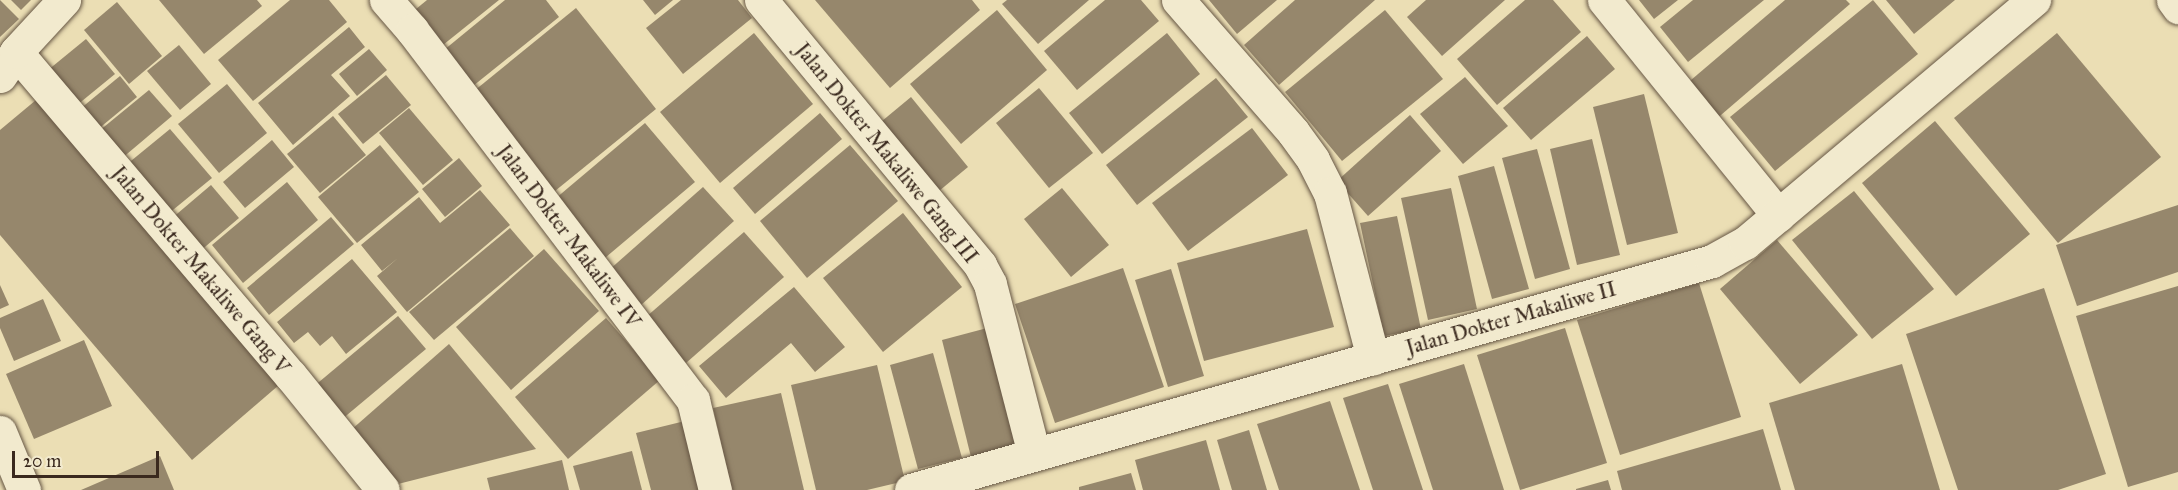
<!DOCTYPE html>
<html>
<head>
<meta charset="utf-8">
<style>
	body { margin:0 }
	#map { position:relative; width:2178px; height:490px; overflow:hidden; background:#ebdeb4; font-family:"IM FELL Great Primer",serif }
	div>[style] { position:absolute }
	.building>* { inset:0; background:#96876c }
	.roads { filter:drop-shadow(0 0 2px #665644) drop-shadow(0 0 2px #665644) }
	.minor>* { height:33px; margin:-16.5px; padding:0 16.5px; transform-origin:16.5px; border-radius:16.5px; background:#f2eace }
	.tertiary>* { height:33px; margin:-16.5px; padding:0 16.5px; transform-origin:16.5px; border-radius:16.5px; background:#f2eace }
	span { translate:-50% -50%; white-space:nowrap; text-align:center; line-height:1.15; -webkit-text-stroke:4.5px #f2eace; paint-order:stroke }
	.street-label { font-size:21px; color:#3a291e }
	.scale { position:absolute; left:12px; top:451px; width:147px; height:27px; box-sizing:border-box; border:3px solid #3a291e; border-top:0; padding-left:8px; font-size:18px; line-height:21px; white-space:nowrap; color:#3a291e; -webkit-text-stroke:4px #f2eace; paint-order:stroke }
</style>
</head>
<body>
<div id="map">
	<div class="building">
		<div style="clip-path:polygon(0 0,19px 19px,0 37px)"></div>
		<div style="clip-path:polygon(11px 0,31px 0,21px 10px)"></div>
		<div style="clip-path:polygon(159px 0,257px 0,262px 6px,204px 54px)"></div>
		<div style="clip-path:polygon(290px 0,329px 0,347px 22px,253px 101px,218px 60px)"></div>
		<div style="clip-path:polygon(427px 0,499px 0,438px 49px,410px 14px)"></div>
		<div style="clip-path:polygon(505px 0,546px 0,559px 17px,473px 86px,444px 50px)"></div>
		<div style="clip-path:polygon(643px 0,673px 0,655px 15px)"></div>
		<div style="clip-path:polygon(681px 0,738px 0,752px 18px,683px 74px,646px 28px)"></div>
		<div style="clip-path:polygon(815px 0,972px 0,980px 10px,890px 88px)"></div>
		<div style="clip-path:polygon(1007px 0,1089px 0,1038px 44px,1002px 4px)"></div>
		<div style="clip-path:polygon(1105px 0,1141px 0,1159px 21px,1077px 90px,1044px 51px)"></div>
		<div style="clip-path:polygon(1209px 0,1277px 0,1237px 34px)"></div>
		<div style="clip-path:polygon(1295px 0,1375px 0,1279px 85px,1244px 45px)"></div>
		<div style="clip-path:polygon(1426px 0,1505px 0,1442px 56px,1407px 17px)"></div>
		<div style="clip-path:polygon(1525px 0,1553px 0,1581px 32px,1497px 105px,1457px 59px)"></div>
		<div style="clip-path:polygon(1639px 0,1678px 0,1654px 19px)"></div>
		<div style="clip-path:polygon(1693px 0,1764px 0,1688px 62px,1660px 27px)"></div>
		<div style="clip-path:polygon(1785px 0,1846px 0,1850px 4px,1714px 121px,1684px 86px)"></div>
		<div style="clip-path:polygon(1873px 0,1918px 54px,1775px 171px,1730px 117px)"></div>
		<div style="clip-path:polygon(1886px 0,1955px 0,1914px 34px)"></div>
		<div style="clip-path:polygon(117px 2px,162px 56px,129px 84px,84px 30px)"></div>
		<div style="clip-path:polygon(576px 8px,656px 109px,555px 191px,474px 91px)"></div>
		<div style="clip-path:polygon(997px 10px,1047px 70px,961px 144px,910px 84px)"></div>
		<div style="clip-path:polygon(1385px 10px,1443px 79px,1342px 161px,1285px 92px)"></div>
		<div style="clip-path:polygon(349px 27px,365px 47px,331px 75px,350px 96px,293px 145px,258px 103px)"></div>
		<div style="clip-path:polygon(754px 33px,813px 104px,720px 183px,660px 112px)"></div>
		<div style="clip-path:polygon(1167px 33px,1200px 74px,1102px 154px,1069px 113px)"></div>
		<div style="clip-path:polygon(2057px 33px,2161px 157px,2058px 243px,1954px 118px)"></div>
		<div style="clip-path:polygon(1587px 36px,1615px 69px,1531px 140px,1503px 108px)"></div>
		<div style="clip-path:polygon(86px 39px,115px 74px,71px 110px,42px 75px)"></div>
		<div style="clip-path:polygon(179px 45px,211px 84px,180px 110px,147px 71px)"></div>
		<div style="clip-path:polygon(369px 49px,387px 70px,357px 96px,339px 74px)"></div>
		<div style="clip-path:polygon(386px 75px,411px 105px,363px 144px,338px 114px)"></div>
		<div style="clip-path:polygon(120px 76px,137px 97px,97px 130px,80px 109px)"></div>
		<div style="clip-path:polygon(1465px 77px,1508px 126px,1463px 164px,1420px 114px)"></div>
		<div style="clip-path:polygon(1216px 78px,1248px 117px,1137px 205px,1106px 165px)"></div>
		<div style="clip-path:polygon(227px 84px,267px 133px,219px 173px,178px 124px)"></div>
		<div style="clip-path:polygon(1039px 88px,1093px 153px,1049px 188px,996px 123px)"></div>
		<div style="clip-path:polygon(149px 90px,172px 116px,121px 159px,99px 131px)"></div>
		<div style="clip-path:polygon(1644px 94px,1678px 233px,1627px 245px,1593px 107px)"></div>
		<div style="clip-path:polygon(911px 97px,968px 167px,933px 196px,876px 126px)"></div>
		<div style="clip-path:polygon(36px 100px,279px 385px,192px 460px,0 235px,0 130px)"></div>
		<div style="clip-path:polygon(409px 108px,453px 160px,423px 185px,379px 133px)"></div>
		<div style="clip-path:polygon(820px 113px,842px 139px,755px 214px,733px 188px)"></div>
		<div style="clip-path:polygon(1410px 115px,1441px 151px,1368px 216px,1337px 181px)"></div>
		<div style="clip-path:polygon(333px 116px,366px 155px,320px 193px,287px 154px)"></div>
		<div style="clip-path:polygon(1935px 121px,2030px 234px,1956px 296px,1862px 183px)"></div>
		<div style="clip-path:polygon(645px 123px,695px 182px,599px 263px,549px 204px)"></div>
		<div style="clip-path:polygon(1252px 128px,1288px 175px,1188px 251px,1152px 203px)"></div>
		<div style="clip-path:polygon(170px 129px,212px 178px,168px 214px,126px 165px)"></div>
		<div style="clip-path:polygon(1592px 139px,1620px 255px,1577px 265px,1550px 149px)"></div>
		<div style="clip-path:polygon(272px 140px,294px 167px,245px 208px,223px 182px)"></div>
		<div style="clip-path:polygon(380px 145px,419px 192px,357px 243px,318px 197px)"></div>
		<div style="clip-path:polygon(850px 145px,898px 201px,807px 278px,760px 221px)"></div>
		<div style="clip-path:polygon(1537px 149px,1570px 269px,1535px 279px,1502px 158px)"></div>
		<div style="clip-path:polygon(459px 158px,482px 186px,445px 217px,422px 189px)"></div>
		<div style="clip-path:polygon(1494px 166px,1529px 289px,1492px 299px,1458px 176px)"></div>
		<div style="clip-path:polygon(287px 182px,318px 220px,243px 283px,212px 245px)"></div>
		<div style="clip-path:polygon(211px 185px,239px 218px,199px 252px,171px 219px)"></div>
		<div style="clip-path:polygon(703px 187px,734px 221px,640px 306px,609px 270px)"></div>
		<div style="clip-path:polygon(1062px 188px,1109px 245px,1071px 277px,1024px 219px)"></div>
		<div style="clip-path:polygon(1451px 188px,1477px 309px,1428px 320px,1401px 198px)"></div>
		<div style="clip-path:polygon(480px 190px,510px 225px,407px 312px,377px 276px,398px 258px,382px 271px,361px 245px,419px 197px,440px 223px)"></div>
		<div style="clip-path:polygon(1854px 191px,1934px 289px,1872px 339px,1792px 240px)"></div>
		<div style="clip-path:polygon(2178px 205px,2178px 272px,2077px 306px,2056px 245px)"></div>
		<div style="clip-path:polygon(903px 213px,962px 287px,883px 352px,823px 278px)"></div>
		<div style="clip-path:polygon(1397px 216px,1421px 329px,1384px 336px,1360px 223px)"></div>
		<div style="clip-path:polygon(331px 217px,354px 244px,269px 315px,247px 288px)"></div>
		<div style="clip-path:polygon(510px 228px,534px 256px,434px 340px,409px 312px)"></div>
		<div style="clip-path:polygon(1307px 229px,1334px 327px,1204px 361px,1177px 263px)"></div>
		<div style="clip-path:polygon(744px 232px,784px 277px,686px 363px,646px 317px)"></div>
		<div style="clip-path:polygon(1777px 240px,1858px 335px,1800px 384px,1720px 289px)"></div>
		<div style="clip-path:polygon(544px 249px,599px 311px,511px 390px,456px 327px)"></div>
		<div style="clip-path:polygon(352px 259px,397px 312px,346px 354px,332px 336px,320px 346px,308px 332px,294px 343px,277px 322px)"></div>
		<div style="clip-path:polygon(1123px 268px,1164px 387px,1055px 423px,1015px 304px)"></div>
		<div style="clip-path:polygon(1171px 269px,1204px 376px,1168px 387px,1135px 280px)"></div>
		<div style="clip-path:polygon(1699px 283px,1741px 417px,1620px 455px,1577px 320px)"></div>
		<div style="clip-path:polygon(0 285px,9px 305px,0 309px)"></div>
		<div style="clip-path:polygon(2178px 286px,2178px 472px,2128px 487px,2076px 316px)"></div>
		<div style="clip-path:polygon(794px 287px,845px 347px,815px 372px,791px 343px,726px 398px,699px 366px)"></div>
		<div style="clip-path:polygon(2044px 288px,2106px 474px,2058px 490px,1958px 490px,1906px 334px)"></div>
		<div style="clip-path:polygon(43px 299px,61px 341px,14px 361px,0 328px,0 318px)"></div>
		<div style="clip-path:polygon(398px 316px,426px 349px,341px 420px,313px 387px)"></div>
		<div style="clip-path:polygon(606px 318px,660px 380px,568px 459px,515px 397px)"></div>
		<div style="clip-path:polygon(991px 327px,1021px 444px,971px 457px,942px 340px)"></div>
		<div style="clip-path:polygon(1565px 328px,1607px 463px,1520px 490px,1477px 355px)"></div>
		<div style="clip-path:polygon(84px 340px,112px 406px,34px 439px,6px 374px)"></div>
		<div style="clip-path:polygon(449px 344px,536px 449px,398px 484px,351px 430px)"></div>
		<div style="clip-path:polygon(933px 353px,962px 458px,918px 469px,890px 365px)"></div>
		<div style="clip-path:polygon(1464px 364px,1504px 490px,1433px 490px,1399px 384px)"></div>
		<div style="clip-path:polygon(1902px 364px,1940px 490px,1795px 490px,1769px 403px)"></div>
		<div style="clip-path:polygon(877px 365px,905px 481px,867px 490px,816px 490px,791px 385px)"></div>
		<div style="clip-path:polygon(1388px 384px,1423px 490px,1373px 490px,1343px 398px)"></div>
		<div style="clip-path:polygon(781px 393px,804px 490px,732px 490px,713px 408px)"></div>
		<div style="clip-path:polygon(1330px 401px,1360px 490px,1279px 490px,1257px 424px)"></div>
		<div style="clip-path:polygon(685px 421px,701px 490px,651px 490px,636px 433px)"></div>
		<div style="clip-path:polygon(1763px 429px,1781px 490px,1622px 490px,1617px 471px)"></div>
		<div style="clip-path:polygon(1249px 430px,1267px 490px,1232px 490px,1217px 440px)"></div>
		<div style="clip-path:polygon(1206px 440px,1220px 490px,1143px 490px,1135px 460px)"></div>
		<div style="clip-path:polygon(632px 451px,642px 490px,580px 490px,573px 466px)"></div>
		<div style="clip-path:polygon(160px 456px,174px 490px,81px 490px)"></div>
		<div style="clip-path:polygon(562px 460px,569px 490px,490px 490px,487px 478px)"></div>
		<div style="clip-path:polygon(1131px 473px,1136px 490px,1079px 490px,1079px 487px)"></div>
		<div style="clip-path:polygon(1608px 480px,1611px 490px,1576px 490px,1576px 489px)"></div>
	</div>
	<div class="roads">
		<div class="minor">
			<div style="left:386px;top:0;width:40px;rotate:49deg"></div>
			<div style="left:412px;top:30px;width:465px;rotate:52.8deg"></div>
			<div style="left:693px;top:400px;width:93px;rotate:76.3deg"></div>
			<div style="left:761px;top:0;width:344px;rotate:50.4deg"></div>
			<div style="left:980px;top:265px;width:21px;rotate:62deg"></div>
			<div style="left:990px;top:284px;width:176px;rotate:75.5deg"></div>
			<div style="left:1178px;top:0;width:175px;rotate:48.9deg"></div>
			<div style="left:1293px;top:132px;width:34px;rotate:54deg"></div>
			<div style="left:1313px;top:160px;width:37px;rotate:63deg"></div>
			<div style="left:1330px;top:193px;width:171px;rotate:75.4deg"></div>
			<div style="left:1604px;top:0;width:277px;rotate:51deg"></div>
			<div style="left:16px;top:52px;width:425px;rotate:49.7deg"></div>
			<div style="left:291px;top:376px;width:146px;rotate:51.1deg"></div>
			<div style="left:0;top:76px;width:29px;rotate:-56deg"></div>
			<div style="left:16px;top:52px;width:71px;rotate:-47.3deg"></div>
			<div style="left:0;top:432px;width:63px;rotate:67.5deg"></div>
			<div style="left:911px;top:490px;width:833px;rotate:-15.95deg"></div>
			<div style="left:1712px;top:261px;width:38px;rotate:-29deg"></div>
			<div style="left:1745px;top:243px;width:378px;rotate:-40.1deg"></div>
		</div>
		<div class="tertiary">
			<div style="left:2173px;top:0;width:9px;rotate:54deg"></div>
		</div>
	</div>
	<div class="street-label">
		<span style="left:887px;top:153px;rotate:51deg">Jalan Dokter Makaliwe Gang III</span>
		<span style="left:569px;top:236px;rotate:53deg">Jalan Dokter Makaliwe IV</span>
		<span style="left:201px;top:270px;rotate:50deg">Jalan Dokter Makaliwe Gang V</span>
		<span style="left:1511px;top:318px;rotate:-16deg">Jalan Dokter Makaliwe II</span>
	</div>
	<div class="scale">20 m</div>
</div>
</body>
</html>
